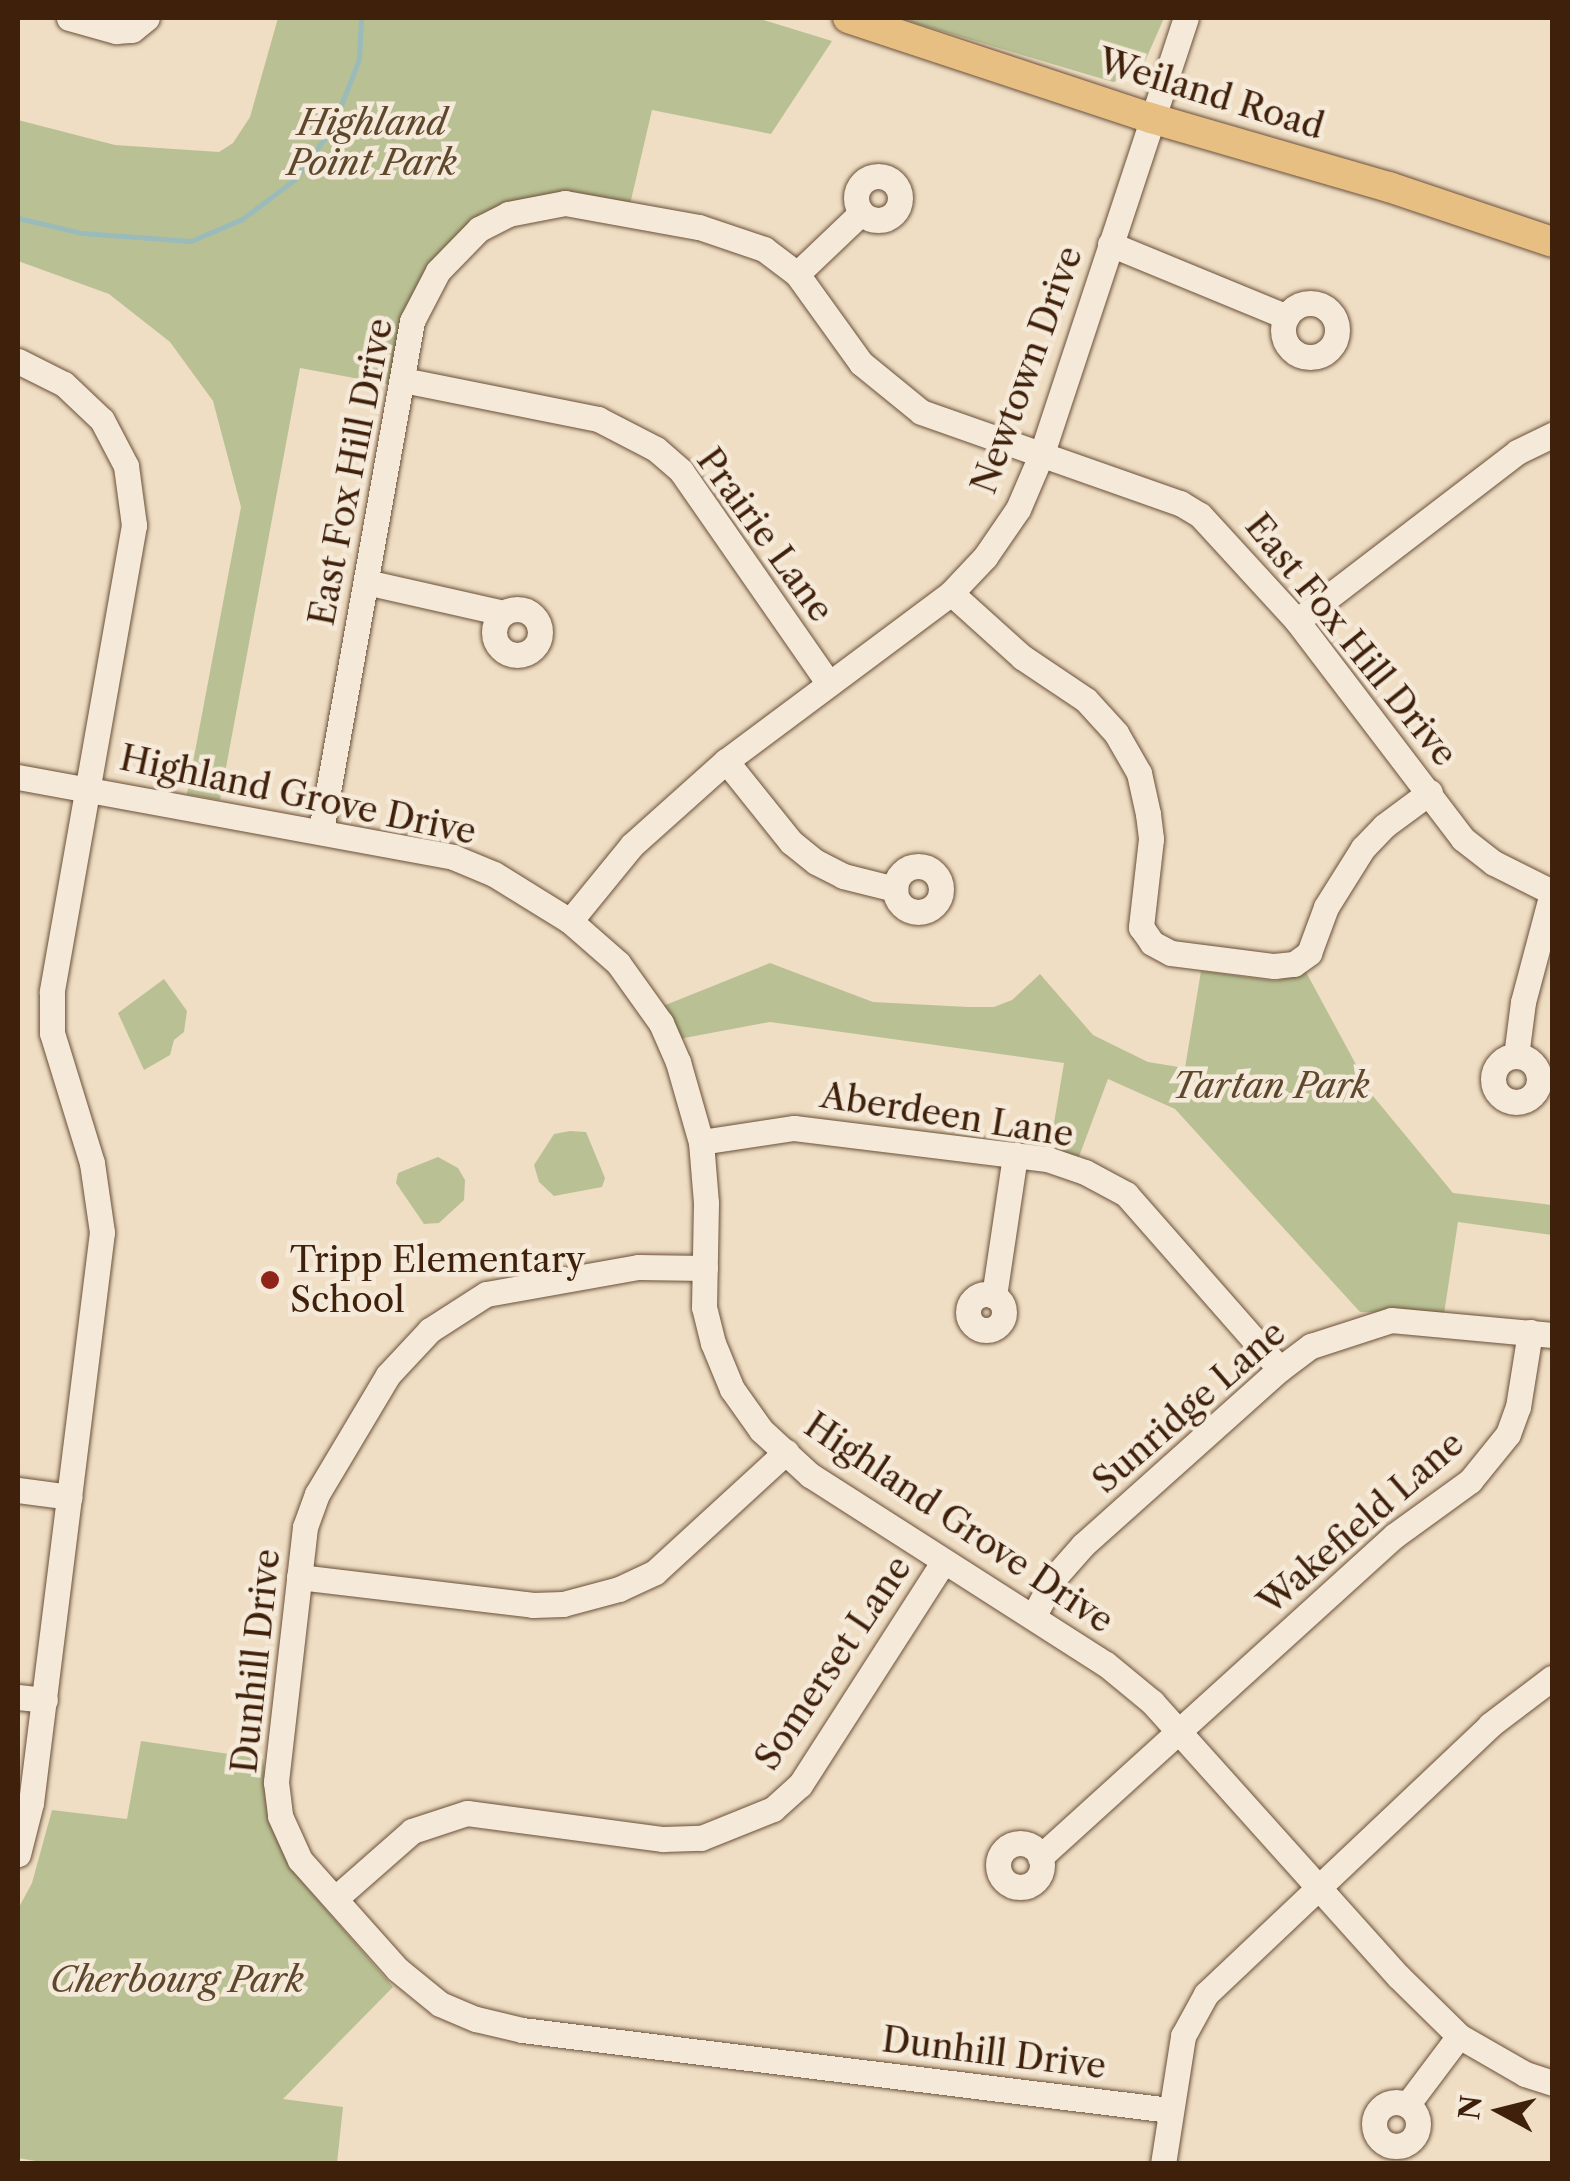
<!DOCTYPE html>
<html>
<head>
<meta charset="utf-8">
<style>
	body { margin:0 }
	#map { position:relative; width:1570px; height:2181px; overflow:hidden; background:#efdec4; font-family:"Libre Caslon Text",serif }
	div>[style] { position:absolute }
	.green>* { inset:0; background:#b9c194 }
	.stream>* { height:5px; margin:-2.5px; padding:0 2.5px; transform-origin:2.5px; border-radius:2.5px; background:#9abbb9 }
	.roads { filter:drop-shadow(0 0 2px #6b5039) drop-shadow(0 0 2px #6b5039) }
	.minor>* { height:25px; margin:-12.5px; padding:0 12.5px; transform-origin:12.5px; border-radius:12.5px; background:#f5ead9 }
	.minor>.ring { margin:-12.5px; padding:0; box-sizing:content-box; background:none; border:25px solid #f5ead9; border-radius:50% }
	.major>* { height:30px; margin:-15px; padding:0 15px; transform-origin:15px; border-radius:15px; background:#e8bf82 }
	.dots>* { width:28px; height:28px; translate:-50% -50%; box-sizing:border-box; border:5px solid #f5ead9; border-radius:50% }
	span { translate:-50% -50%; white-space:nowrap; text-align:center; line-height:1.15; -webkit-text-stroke:9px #f5ead9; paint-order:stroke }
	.street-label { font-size:35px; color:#3f200b }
	.park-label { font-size:35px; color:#5e482d; font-style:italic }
	.poi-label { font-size:35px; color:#3f200b }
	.left { translate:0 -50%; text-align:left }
	.frame { position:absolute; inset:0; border:20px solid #3f200b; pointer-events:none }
	.north { position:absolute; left:1450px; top:2061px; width:100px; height:100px; -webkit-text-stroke:8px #f5ead9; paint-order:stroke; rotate:277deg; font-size:28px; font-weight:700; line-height:40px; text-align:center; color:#3f200b }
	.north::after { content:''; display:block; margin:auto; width:35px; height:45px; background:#3f200b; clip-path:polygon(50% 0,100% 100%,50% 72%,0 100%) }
</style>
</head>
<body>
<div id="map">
	<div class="green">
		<div style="clip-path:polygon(278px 18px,757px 18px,832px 41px,771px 134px,652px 110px,629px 209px,469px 226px,392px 385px,300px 368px,220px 800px,187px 794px,241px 507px,213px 401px,170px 342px,109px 294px,18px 261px,18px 120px,115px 145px,219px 152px,233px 143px,250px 117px)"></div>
		<div style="clip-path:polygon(898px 18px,1164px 18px,1139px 75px,1113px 82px)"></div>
		<div style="clip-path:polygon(770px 963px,873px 1002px,968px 1007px,994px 1007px,1012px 1000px,1040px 974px,1093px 1035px,1148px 1062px,1185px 1068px,1201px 971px,1276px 981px,1306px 972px,1373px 1096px,1453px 1193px,1552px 1205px,1552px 1235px,1458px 1222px,1444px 1314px,1360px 1312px,1175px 1109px,1108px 1079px,1077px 1162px,1049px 1153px,1064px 1063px,770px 1022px,679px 1039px,663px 1006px)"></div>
		<div style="clip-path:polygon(164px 979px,187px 1011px,184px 1032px,174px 1040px,170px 1055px,144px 1070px,118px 1013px)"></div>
		<div style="clip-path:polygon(570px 1131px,586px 1132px,605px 1178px,602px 1187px,554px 1196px,539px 1182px,534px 1165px,554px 1134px)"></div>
		<div style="clip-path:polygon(438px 1157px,458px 1168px,465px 1180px,464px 1200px,439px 1223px,424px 1224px,396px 1183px,398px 1173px)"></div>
		<div style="clip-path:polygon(141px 1741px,263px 1759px,271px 1821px,298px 1877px,393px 1987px,283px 2099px,343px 2107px,337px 2163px,53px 2164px,18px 2158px,18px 1909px,32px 1883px,52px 1810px,127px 1819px)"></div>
	</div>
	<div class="stream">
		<div style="left:18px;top:218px;width:66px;rotate:13.2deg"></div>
		<div style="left:82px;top:233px;width:109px;rotate:4.2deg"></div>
		<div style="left:191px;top:241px;width:56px;rotate:-23.3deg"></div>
		<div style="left:242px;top:219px;width:65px;rotate:-36.9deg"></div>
		<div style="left:294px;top:180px;width:64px;rotate:-53.8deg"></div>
		<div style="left:332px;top:128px;width:74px;rotate:-68.6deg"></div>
		<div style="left:359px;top:59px;width:41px;rotate:-87.2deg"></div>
	</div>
	<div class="roads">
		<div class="minor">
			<div style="left:69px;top:18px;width:49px;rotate:15.5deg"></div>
			<div style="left:116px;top:31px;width:16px;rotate:-4deg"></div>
			<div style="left:132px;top:30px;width:19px;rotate:-39deg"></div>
			<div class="ring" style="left:856px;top:176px;width:19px;height:19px"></div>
			<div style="left:1110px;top:244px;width:191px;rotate:22.4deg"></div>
			<div style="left:797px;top:274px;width:88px;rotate:-43.6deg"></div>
			<div class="ring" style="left:1283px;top:303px;width:29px;height:29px"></div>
			<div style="left:18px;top:361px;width:51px;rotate:26.6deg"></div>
			<div style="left:64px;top:384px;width:52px;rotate:43.5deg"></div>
			<div style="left:102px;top:420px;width:52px;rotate:62.4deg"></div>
			<div style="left:126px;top:466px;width:60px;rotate:82.3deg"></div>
			<div style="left:134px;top:525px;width:474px;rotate:100deg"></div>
			<div style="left:52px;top:992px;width:41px;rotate:90deg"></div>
			<div style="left:52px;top:1033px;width:136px;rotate:72.9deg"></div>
			<div style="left:92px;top:1163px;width:70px;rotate:81.8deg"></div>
			<div style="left:102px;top:1232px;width:575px;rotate:97.09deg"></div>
			<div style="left:31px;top:1803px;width:53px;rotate:104.3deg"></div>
			<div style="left:403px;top:380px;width:199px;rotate:11.3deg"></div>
			<div style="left:598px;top:419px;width:65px;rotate:27.3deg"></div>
			<div style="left:656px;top:449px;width:33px;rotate:41deg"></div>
			<div style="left:681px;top:471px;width:259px;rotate:55.2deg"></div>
			<div style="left:366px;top:582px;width:141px;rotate:12.7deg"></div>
			<div style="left:951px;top:593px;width:96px;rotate:42deg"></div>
			<div style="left:1022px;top:657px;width:77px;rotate:33.9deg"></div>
			<div style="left:1086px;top:700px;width:45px;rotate:47.7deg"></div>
			<div style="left:1116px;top:733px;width:46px;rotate:60.1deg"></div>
			<div style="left:1139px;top:773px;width:42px;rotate:77.6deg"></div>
			<div style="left:1148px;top:814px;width:25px;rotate:83deg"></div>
			<div style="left:1151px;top:839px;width:89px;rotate:96.5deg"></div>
			<div style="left:1141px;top:927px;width:19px;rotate:55deg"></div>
			<div style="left:1152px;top:943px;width:21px;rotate:28deg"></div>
			<div style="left:1171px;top:953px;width:104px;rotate:7.2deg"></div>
			<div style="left:1274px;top:966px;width:20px;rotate:-6deg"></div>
			<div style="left:1294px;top:964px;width:19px;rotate:-36deg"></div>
			<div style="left:1309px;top:953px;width:49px;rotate:-69.7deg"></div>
			<div style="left:1326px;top:907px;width:70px;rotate:-57.9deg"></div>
			<div style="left:1363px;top:848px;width:30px;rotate:-46deg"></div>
			<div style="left:1384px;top:826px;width:57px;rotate:-36.5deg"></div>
			<div class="ring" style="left:494px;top:609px;width:21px;height:21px"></div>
			<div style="left:1297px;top:621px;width:277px;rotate:-37.5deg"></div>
			<div style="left:1517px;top:452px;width:39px;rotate:-26deg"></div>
			<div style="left:726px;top:761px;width:104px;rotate:51.3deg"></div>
			<div style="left:791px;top:842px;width:32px;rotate:39deg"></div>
			<div style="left:816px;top:862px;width:30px;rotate:27deg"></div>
			<div style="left:843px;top:876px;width:54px;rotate:14deg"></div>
			<div style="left:18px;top:777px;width:442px;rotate:10.4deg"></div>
			<div style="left:453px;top:857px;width:44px;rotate:22.5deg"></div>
			<div style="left:494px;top:874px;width:89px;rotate:31.7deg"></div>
			<div style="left:570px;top:921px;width:64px;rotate:41.2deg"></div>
			<div style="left:618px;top:963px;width:74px;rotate:54.4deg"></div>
			<div style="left:661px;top:1023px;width:43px;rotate:66.4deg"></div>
			<div style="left:678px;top:1062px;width:83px;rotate:74deg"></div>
			<div style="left:701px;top:1142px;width:61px;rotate:85.3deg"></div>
			<div style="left:706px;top:1203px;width:104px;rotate:91.1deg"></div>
			<div style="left:704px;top:1307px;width:37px;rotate:76deg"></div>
			<div style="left:713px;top:1343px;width:50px;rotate:67.6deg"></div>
			<div style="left:732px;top:1389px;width:50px;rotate:54.7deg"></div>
			<div style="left:761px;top:1430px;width:67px;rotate:42.6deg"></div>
			<div style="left:810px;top:1475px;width:351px;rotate:32.6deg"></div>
			<div style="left:1106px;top:1664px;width:60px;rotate:39.6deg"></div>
			<div style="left:1152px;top:1702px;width:368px;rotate:48.1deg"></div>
			<div style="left:1398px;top:1976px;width:86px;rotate:44.5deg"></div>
			<div style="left:1459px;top:2036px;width:76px;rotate:29.9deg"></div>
			<div style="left:1525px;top:2074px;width:28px;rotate:18deg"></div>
			<div style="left:321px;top:831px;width:518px;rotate:-79.88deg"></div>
			<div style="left:412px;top:321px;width:56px;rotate:-62.5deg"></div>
			<div style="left:438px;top:271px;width:59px;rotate:-45.7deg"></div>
			<div style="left:479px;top:229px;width:33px;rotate:-27deg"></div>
			<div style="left:508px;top:214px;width:58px;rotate:-10.9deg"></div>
			<div style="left:565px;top:203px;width:136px;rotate:10.2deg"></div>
			<div style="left:699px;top:227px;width:69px;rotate:18.7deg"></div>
			<div style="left:764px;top:249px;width:41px;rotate:37.1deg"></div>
			<div style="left:797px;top:274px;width:110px;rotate:54.3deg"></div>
			<div style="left:861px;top:363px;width:77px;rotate:39.2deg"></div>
			<div style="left:921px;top:412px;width:275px;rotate:19.4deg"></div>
			<div style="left:1180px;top:503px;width:23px;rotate:31deg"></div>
			<div style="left:1200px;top:515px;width:144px;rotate:47.5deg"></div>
			<div style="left:1297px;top:621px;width:274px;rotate:52.7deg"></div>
			<div style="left:1463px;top:839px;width:39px;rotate:38deg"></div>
			<div style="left:1494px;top:863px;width:65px;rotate:26.6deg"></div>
			<div class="ring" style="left:895px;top:866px;width:21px;height:21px"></div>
			<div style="left:570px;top:921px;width:98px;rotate:-50.8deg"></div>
			<div style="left:632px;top:845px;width:126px;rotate:-41.8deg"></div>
			<div style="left:726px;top:761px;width:281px;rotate:-36.7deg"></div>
			<div style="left:951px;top:593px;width:50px;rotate:-46.6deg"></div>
			<div style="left:985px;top:557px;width:58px;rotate:-55.5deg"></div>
			<div style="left:1018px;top:509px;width:61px;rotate:-66.8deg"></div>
			<div style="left:1042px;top:453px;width:458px;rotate:-71.7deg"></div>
			<div style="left:1516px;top:1056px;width:54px;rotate:-82.6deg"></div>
			<div style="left:1523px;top:1002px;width:113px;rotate:-75.1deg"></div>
			<div class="ring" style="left:1493px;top:1056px;width:21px;height:21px"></div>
			<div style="left:701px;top:1142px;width:94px;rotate:-8.6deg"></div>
			<div style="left:794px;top:1128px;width:255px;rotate:7deg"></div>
			<div style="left:1047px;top:1159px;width:40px;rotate:18.9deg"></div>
			<div style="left:1085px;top:1172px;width:47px;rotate:28.2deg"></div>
			<div style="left:1126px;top:1194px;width:233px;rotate:48.7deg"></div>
			<div style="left:705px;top:1268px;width:67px;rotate:-179.1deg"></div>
			<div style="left:638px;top:1267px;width:154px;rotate:169.9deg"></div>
			<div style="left:486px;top:1294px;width:67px;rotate:147.3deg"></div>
			<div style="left:430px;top:1330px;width:62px;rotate:133deg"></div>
			<div style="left:388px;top:1375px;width:139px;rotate:120.8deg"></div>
			<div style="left:317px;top:1494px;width:35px;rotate:110deg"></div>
			<div style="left:305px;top:1527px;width:257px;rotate:96.5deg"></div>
			<div style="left:276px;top:1782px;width:34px;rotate:83deg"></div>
			<div style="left:280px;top:1816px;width:48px;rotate:65.6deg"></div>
			<div style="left:300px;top:1860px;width:146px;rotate:48.3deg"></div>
			<div style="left:397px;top:1969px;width:55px;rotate:39.1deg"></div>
			<div style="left:440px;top:2004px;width:39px;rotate:23deg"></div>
			<div style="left:476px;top:2019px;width:47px;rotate:13.4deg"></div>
			<div style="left:522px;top:2030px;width:653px;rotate:7.04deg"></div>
			<div class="ring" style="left:968px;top:1294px;width:11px;height:11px"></div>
			<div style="left:994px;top:1296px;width:143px;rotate:-81.5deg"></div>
			<div style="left:18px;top:1490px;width:52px;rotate:7.7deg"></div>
			<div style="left:299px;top:1577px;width:236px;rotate:6.8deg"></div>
			<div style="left:533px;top:1605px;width:30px;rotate:-2deg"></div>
			<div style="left:563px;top:1604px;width:58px;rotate:-15deg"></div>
			<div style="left:619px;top:1589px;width:40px;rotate:-25deg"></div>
			<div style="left:655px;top:1572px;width:178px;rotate:-42.5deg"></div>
			<div style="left:1033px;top:1617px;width:44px;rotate:-61.7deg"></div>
			<div style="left:1054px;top:1578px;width:44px;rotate:-48.7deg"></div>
			<div style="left:1083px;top:1545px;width:264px;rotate:-41.8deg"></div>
			<div style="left:1280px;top:1369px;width:39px;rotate:-37deg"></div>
			<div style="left:1311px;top:1346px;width:84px;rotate:-18deg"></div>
			<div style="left:1391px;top:1320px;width:162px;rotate:5.3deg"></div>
			<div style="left:18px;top:1697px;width:27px;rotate:6deg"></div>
			<div class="ring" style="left:998px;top:1843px;width:19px;height:19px"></div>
			<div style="left:1040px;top:1857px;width:478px;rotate:-42.2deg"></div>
			<div style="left:1394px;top:1536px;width:94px;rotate:-35.9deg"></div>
			<div style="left:1470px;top:1481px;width:60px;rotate:-51deg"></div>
			<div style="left:1508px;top:1434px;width:29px;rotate:-70deg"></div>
			<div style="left:1518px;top:1407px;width:76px;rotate:-80.9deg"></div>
			<div style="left:337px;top:1897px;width:100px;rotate:-41.3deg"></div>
			<div style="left:412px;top:1831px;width:58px;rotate:-18.1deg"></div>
			<div style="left:467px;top:1813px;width:198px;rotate:7.6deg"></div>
			<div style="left:663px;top:1839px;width:38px;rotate:-2deg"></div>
			<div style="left:701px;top:1838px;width:78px;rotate:-21.9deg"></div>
			<div style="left:773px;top:1809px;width:36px;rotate:-42deg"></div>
			<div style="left:800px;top:1785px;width:266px;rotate:-57.3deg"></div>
			<div class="ring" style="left:1374px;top:2102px;width:19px;height:19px"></div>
			<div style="left:1407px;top:2105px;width:86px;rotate:-53deg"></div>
			<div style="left:1163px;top:2164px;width:130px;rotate:-81.1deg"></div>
			<div style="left:1183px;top:2036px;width:48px;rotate:-61.3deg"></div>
			<div style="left:1206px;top:1994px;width:391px;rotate:-43.4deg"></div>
			<div style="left:1490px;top:1725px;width:78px;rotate:-37.2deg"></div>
		</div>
		<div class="major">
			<div style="left:848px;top:18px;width:319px;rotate:18.3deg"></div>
			<div style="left:1151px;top:118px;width:248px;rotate:16.2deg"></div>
			<div style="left:1389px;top:187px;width:172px;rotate:18.6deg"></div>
		</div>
	</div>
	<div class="dots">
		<div style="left:270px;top:1280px;background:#8f2418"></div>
	</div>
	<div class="street-label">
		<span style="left:1211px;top:94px;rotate:17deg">Weiland Road</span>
		<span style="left:1027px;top:370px;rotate:-70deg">Newtown Drive</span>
		<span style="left:351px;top:472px;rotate:-79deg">East Fox Hill Drive</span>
		<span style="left:765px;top:535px;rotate:54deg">Prairie Lane</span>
		<span style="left:1351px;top:640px;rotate:51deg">East Fox Hill Drive</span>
		<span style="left:298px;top:795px;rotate:12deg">Highland Grove Drive</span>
		<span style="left:947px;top:1115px;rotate:9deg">Aberdeen Lane</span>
		<span style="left:1189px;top:1407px;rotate:-41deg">Sunridge Lane</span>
		<span style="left:959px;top:1523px;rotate:34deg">Highland Grove Drive</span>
		<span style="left:1361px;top:1523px;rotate:-41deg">Wakefield Lane</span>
		<span style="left:256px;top:1661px;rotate:-84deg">Dunhill Drive</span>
		<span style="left:833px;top:1663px;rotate:-56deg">Somerset Lane</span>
		<span style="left:994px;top:2053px;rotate:7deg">Dunhill Drive</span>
	</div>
	<div class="park-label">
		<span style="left:372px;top:143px">Highland<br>Point Park</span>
		<span style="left:1271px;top:1086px">Tartan Park</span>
		<span style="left:177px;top:1980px">Cherbourg Park</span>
	</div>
	<div class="poi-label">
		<span class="left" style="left:290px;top:1280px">Tripp Elementary<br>School</span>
	</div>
	<div class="frame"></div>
	<div class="north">N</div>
</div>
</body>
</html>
